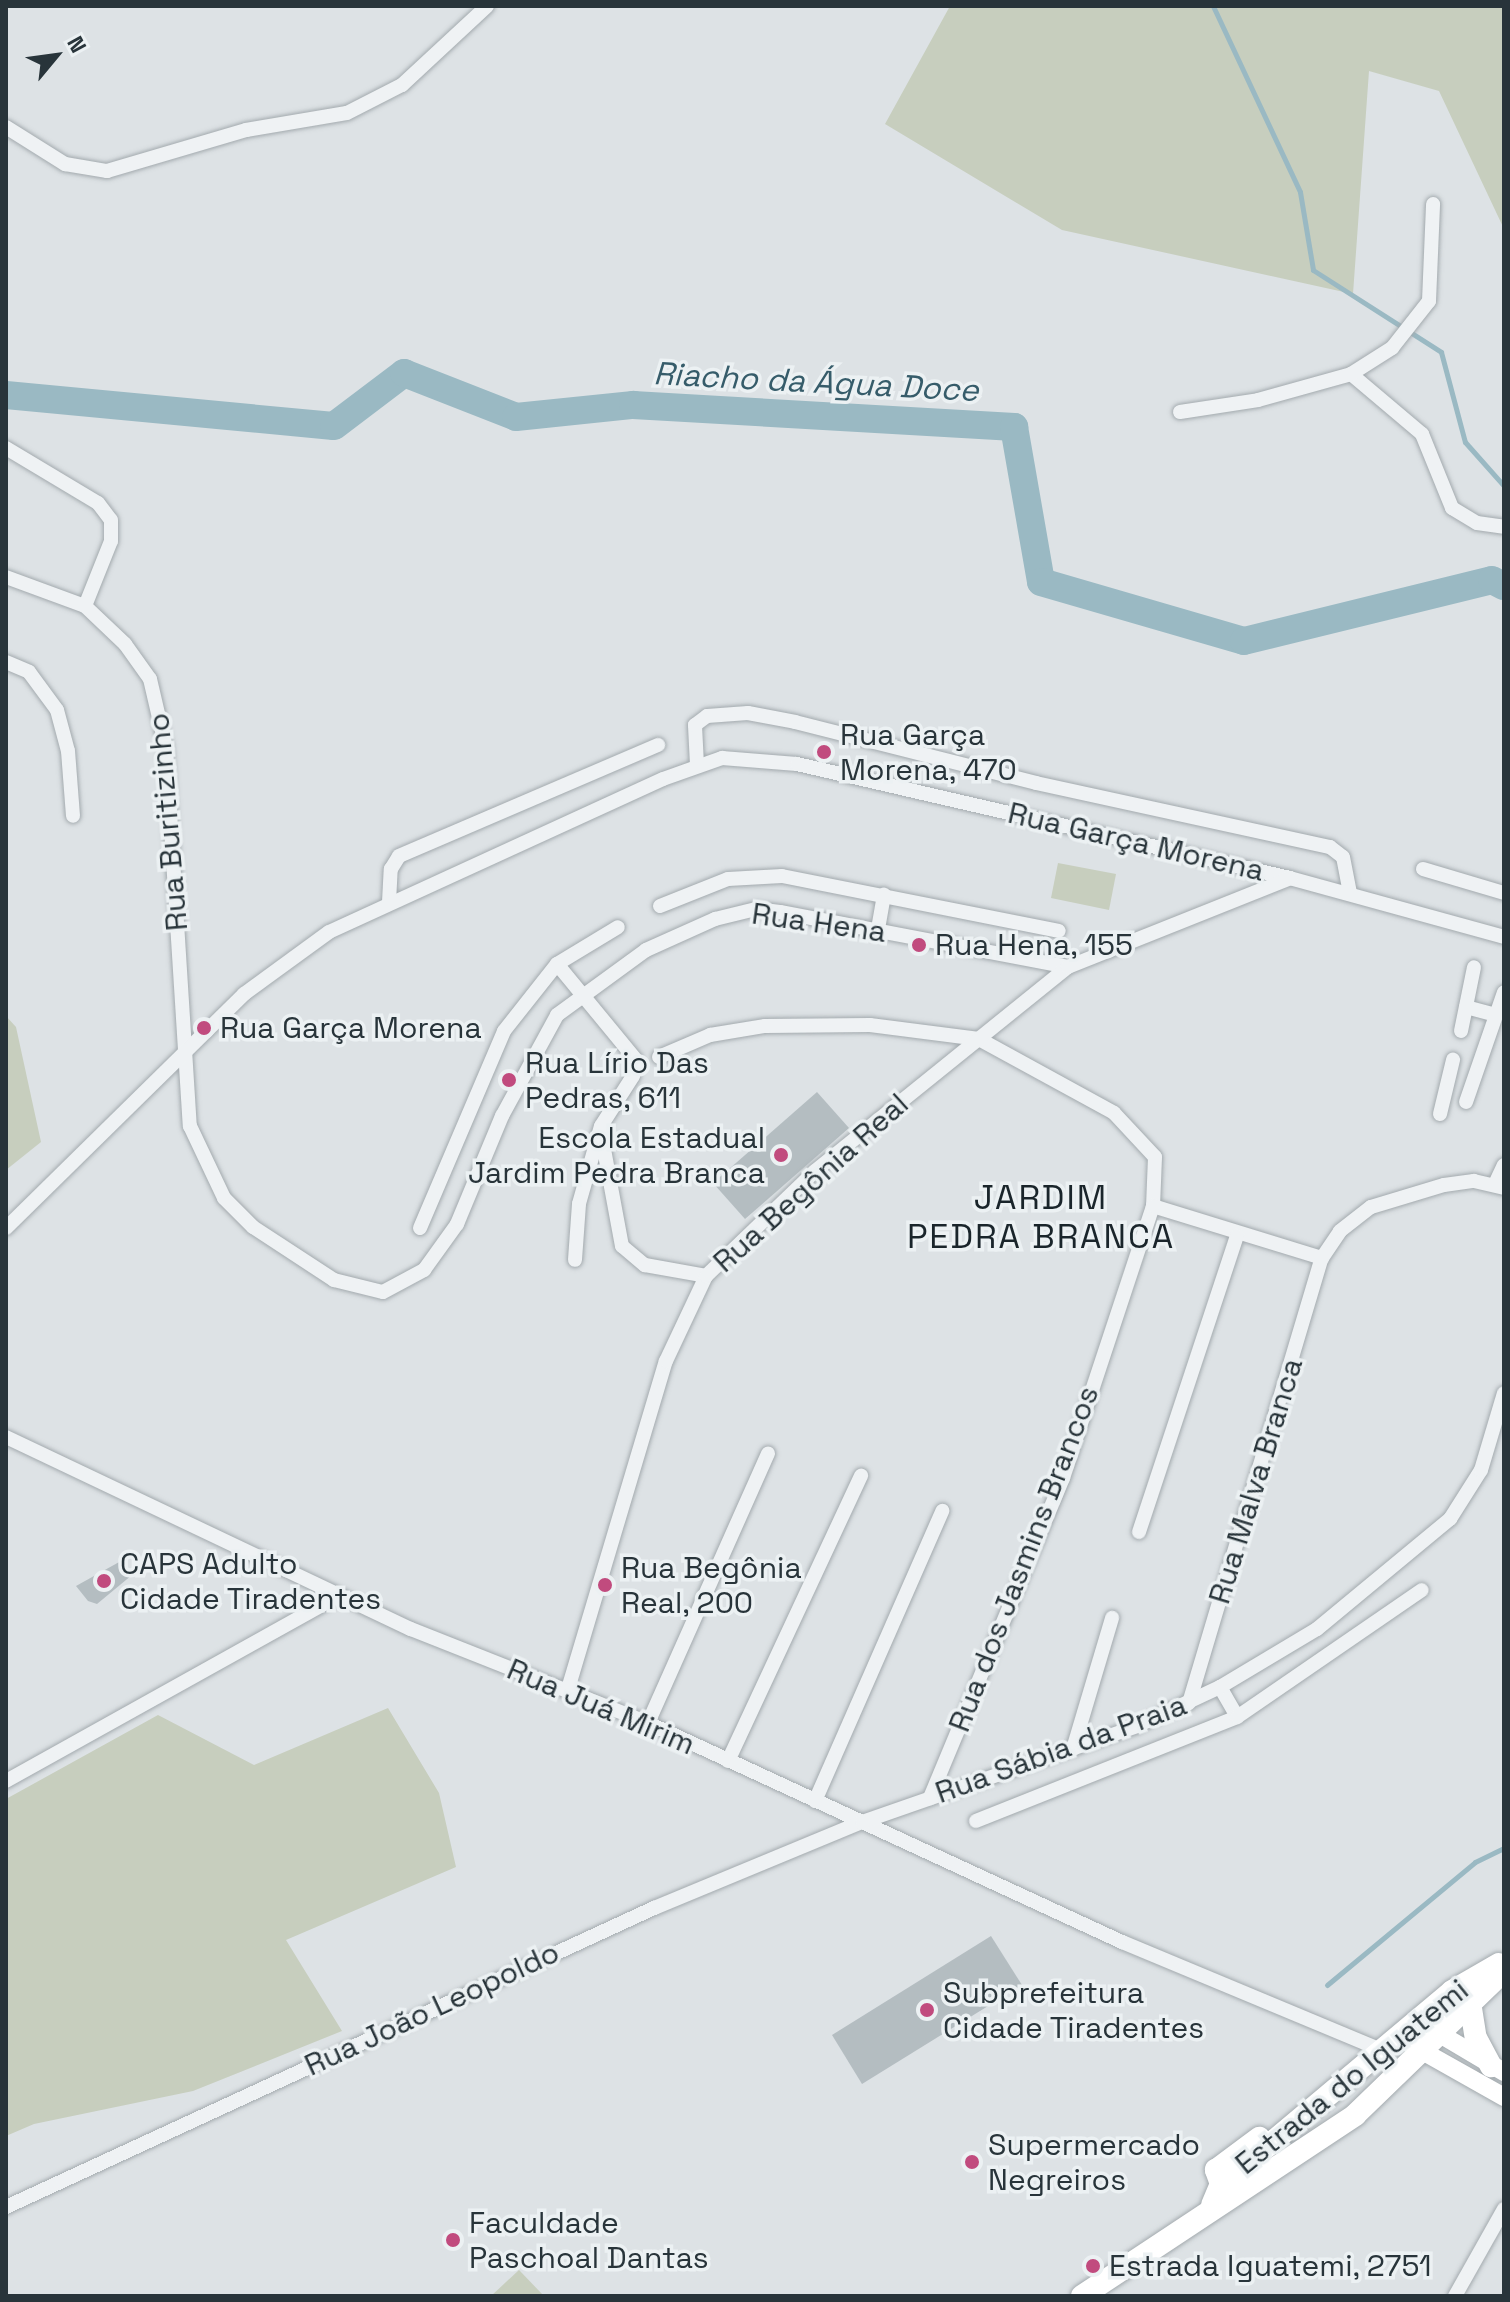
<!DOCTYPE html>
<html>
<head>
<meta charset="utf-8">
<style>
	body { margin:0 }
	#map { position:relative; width:1510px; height:2302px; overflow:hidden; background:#dde2e5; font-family:"Space Grotesk",sans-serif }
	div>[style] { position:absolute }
	.green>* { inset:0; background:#c7cebe }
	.stream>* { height:5px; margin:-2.5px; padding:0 2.5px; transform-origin:2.5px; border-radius:2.5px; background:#9ab9c3 }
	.river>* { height:28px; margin:-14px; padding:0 14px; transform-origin:14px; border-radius:14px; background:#9ab9c3 }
	.building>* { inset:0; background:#b4bdc1 }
	.roads { filter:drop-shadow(0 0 2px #a3aaae) drop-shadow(0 0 2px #a3aaae) }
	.street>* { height:14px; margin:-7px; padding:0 7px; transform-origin:7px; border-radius:7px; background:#eff2f4 }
	.secondary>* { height:18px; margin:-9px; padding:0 9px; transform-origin:9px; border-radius:9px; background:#fff }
	.primary>* { height:22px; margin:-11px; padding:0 11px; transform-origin:11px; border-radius:11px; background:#fff }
	.dots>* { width:22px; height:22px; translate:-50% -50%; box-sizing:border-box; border:4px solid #ecf1f3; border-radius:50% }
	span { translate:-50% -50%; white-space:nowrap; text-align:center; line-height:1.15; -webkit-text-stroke:7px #ecf1f3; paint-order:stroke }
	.poi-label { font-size:30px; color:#28343a }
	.left { translate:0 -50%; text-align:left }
	.right { translate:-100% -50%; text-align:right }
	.street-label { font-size:30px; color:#28343a }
	.water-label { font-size:32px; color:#365c6a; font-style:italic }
	.quarter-label { font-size:34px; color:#1a252b; letter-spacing:2px }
	.frame { position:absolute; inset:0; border:8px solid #28343a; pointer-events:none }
	.north { position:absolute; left:16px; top:16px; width:80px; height:80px; -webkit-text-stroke:6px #ecf1f3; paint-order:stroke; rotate:61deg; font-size:22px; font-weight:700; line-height:32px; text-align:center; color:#28343a }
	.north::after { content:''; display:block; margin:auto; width:28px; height:36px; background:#28343a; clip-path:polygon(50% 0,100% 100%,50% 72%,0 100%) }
</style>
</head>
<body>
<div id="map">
	<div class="green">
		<div style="clip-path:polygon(950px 6px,1504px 6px,1504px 229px,1439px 91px,1369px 71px,1353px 294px,1062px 230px,885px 124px)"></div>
		<div style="clip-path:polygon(1058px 863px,1116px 874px,1109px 910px,1051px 898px)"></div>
		<div style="clip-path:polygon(6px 1016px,16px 1027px,41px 1142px,6px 1170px)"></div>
		<div style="clip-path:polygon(388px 1708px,439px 1793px,456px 1867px,286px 1940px,342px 2031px,193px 2091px,34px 2124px,6px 2136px,6px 1799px,158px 1715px,254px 1765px)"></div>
		<div style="clip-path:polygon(519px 2270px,544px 2296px,491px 2296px)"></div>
	</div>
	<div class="stream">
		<div style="left:1213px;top:6px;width:205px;rotate:64.9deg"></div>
		<div style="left:1300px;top:192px;width:79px;rotate:80.5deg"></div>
		<div style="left:1313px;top:270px;width:152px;rotate:32.6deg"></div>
		<div style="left:1441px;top:352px;width:93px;rotate:75.1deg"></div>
		<div style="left:1465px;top:442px;width:59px;rotate:48.4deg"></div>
		<div style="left:1327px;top:1985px;width:192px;rotate:-39.7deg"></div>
		<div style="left:1475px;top:1862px;width:32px;rotate:-26deg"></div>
	</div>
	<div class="river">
		<div style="left:6px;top:395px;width:329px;rotate:5.4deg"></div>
		<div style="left:334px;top:426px;width:88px;rotate:-37.1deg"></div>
		<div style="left:404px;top:373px;width:120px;rotate:21.4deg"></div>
		<div style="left:516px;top:417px;width:118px;rotate:-5.9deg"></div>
		<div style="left:633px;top:405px;width:382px;rotate:3.3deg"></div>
		<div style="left:1014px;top:427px;width:157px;rotate:80.1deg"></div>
		<div style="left:1041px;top:582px;width:211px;rotate:16.2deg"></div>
		<div style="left:1244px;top:641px;width:255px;rotate:-13.8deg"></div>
		<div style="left:1492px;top:580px;width:13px;rotate:27deg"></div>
	</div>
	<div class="building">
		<div style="clip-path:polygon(817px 1092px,849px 1128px,745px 1219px,713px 1183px)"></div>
		<div style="clip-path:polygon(121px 1561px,132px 1575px,97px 1604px,88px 1601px,76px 1586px)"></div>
		<div style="clip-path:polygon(991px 1936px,1022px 1985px,862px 2084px,832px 2035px)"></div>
	</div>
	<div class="roads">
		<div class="street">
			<div style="left:6px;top:127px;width:70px;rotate:32.1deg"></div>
			<div style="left:65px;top:164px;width:43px;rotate:9.5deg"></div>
			<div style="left:107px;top:171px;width:145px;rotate:-16.4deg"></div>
			<div style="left:246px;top:130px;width:102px;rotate:-9.6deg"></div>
			<div style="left:347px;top:113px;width:62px;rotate:-27deg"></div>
			<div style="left:402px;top:85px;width:116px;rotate:-42.9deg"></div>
			<div style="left:1351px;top:374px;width:93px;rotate:40.2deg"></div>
			<div style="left:1422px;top:434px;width:80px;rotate:67.9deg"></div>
			<div style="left:1452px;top:508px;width:29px;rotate:31deg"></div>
			<div style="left:1477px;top:523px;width:27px;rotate:8deg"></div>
			<div style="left:1180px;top:412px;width:79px;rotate:-8.7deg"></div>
			<div style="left:1258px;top:400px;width:97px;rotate:-15.6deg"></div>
			<div style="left:1351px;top:374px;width:49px;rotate:-32.4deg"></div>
			<div style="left:1392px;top:348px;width:60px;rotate:-51.8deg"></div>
			<div style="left:1429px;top:301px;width:97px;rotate:-87.6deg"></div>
			<div style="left:6px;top:448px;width:107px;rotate:30.9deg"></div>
			<div style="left:98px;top:503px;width:21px;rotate:53deg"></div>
			<div style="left:111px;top:520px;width:21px;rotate:90deg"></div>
			<div style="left:111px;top:541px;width:70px;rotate:111.8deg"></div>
			<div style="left:6px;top:577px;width:84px;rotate:20.2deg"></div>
			<div style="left:85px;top:606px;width:55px;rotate:43.5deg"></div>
			<div style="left:125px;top:644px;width:43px;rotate:54.5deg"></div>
			<div style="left:150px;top:679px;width:71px;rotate:76.9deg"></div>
			<div style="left:166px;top:748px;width:379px;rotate:86.4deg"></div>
			<div style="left:190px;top:1126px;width:80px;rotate:64.7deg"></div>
			<div style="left:224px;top:1198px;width:41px;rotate:45deg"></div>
			<div style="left:253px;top:1227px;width:97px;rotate:33.2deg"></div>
			<div style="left:334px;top:1280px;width:50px;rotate:13.8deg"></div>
			<div style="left:383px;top:1292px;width:47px;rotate:-28.2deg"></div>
			<div style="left:424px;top:1270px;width:57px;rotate:-54.3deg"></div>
			<div style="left:457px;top:1224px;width:117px;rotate:-67.4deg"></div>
			<div style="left:502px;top:1116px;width:115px;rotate:-61.4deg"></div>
			<div style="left:557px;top:1015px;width:110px;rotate:-36.1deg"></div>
			<div style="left:646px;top:950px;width:76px;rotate:-24.2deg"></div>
			<div style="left:715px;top:919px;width:42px;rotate:-13.7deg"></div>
			<div style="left:756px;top:909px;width:24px;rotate:7deg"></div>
			<div style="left:780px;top:912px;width:293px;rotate:10.8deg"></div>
			<div style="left:6px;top:662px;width:25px;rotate:23deg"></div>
			<div style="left:29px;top:672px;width:47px;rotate:53.6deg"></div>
			<div style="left:57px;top:710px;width:42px;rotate:75deg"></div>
			<div style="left:68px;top:751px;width:65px;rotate:85.6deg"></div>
			<div style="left:697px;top:765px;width:40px;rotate:-92.9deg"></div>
			<div style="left:695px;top:725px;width:15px;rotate:-37deg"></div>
			<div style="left:707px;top:716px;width:41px;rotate:-4.2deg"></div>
			<div style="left:748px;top:713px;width:48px;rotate:10.8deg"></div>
			<div style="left:795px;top:722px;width:249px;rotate:14.2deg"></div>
			<div style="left:1036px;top:783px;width:301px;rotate:12.3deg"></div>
			<div style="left:1330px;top:847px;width:16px;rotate:38deg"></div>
			<div style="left:1343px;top:857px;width:37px;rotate:79deg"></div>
			<div style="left:1423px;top:869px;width:84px;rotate:16.5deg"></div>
			<div style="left:389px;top:902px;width:33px;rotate:-87deg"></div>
			<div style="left:391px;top:869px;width:15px;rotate:-58deg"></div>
			<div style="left:399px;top:856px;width:282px;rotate:-23.2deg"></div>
			<div style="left:660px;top:906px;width:73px;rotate:-21.7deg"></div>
			<div style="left:728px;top:879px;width:54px;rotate:-3.2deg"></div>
			<div style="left:782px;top:876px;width:282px;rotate:11.2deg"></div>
			<div style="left:878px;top:929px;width:35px;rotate:-80deg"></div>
			<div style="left:557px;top:964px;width:124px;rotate:50.5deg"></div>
			<div style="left:636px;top:1060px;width:16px;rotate:101deg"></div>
			<div style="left:633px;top:1076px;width:59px;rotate:122.6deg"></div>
			<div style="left:601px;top:1126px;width:81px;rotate:105.8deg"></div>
			<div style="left:579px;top:1204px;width:56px;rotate:94.1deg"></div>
			<div style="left:1466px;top:1007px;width:31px;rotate:15deg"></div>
			<div style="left:1461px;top:1031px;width:65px;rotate:-78.5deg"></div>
			<div style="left:659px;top:1057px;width:56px;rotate:-23.3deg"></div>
			<div style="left:710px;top:1035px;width:56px;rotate:-9.3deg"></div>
			<div style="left:765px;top:1026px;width:105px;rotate:-0.5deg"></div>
			<div style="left:870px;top:1025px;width:110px;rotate:7.3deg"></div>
			<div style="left:979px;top:1039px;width:154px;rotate:28.7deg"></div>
			<div style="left:1114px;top:1113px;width:60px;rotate:47deg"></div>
			<div style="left:1155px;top:1157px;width:49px;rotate:92.3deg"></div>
			<div style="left:1153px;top:1206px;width:287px;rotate:108.3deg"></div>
			<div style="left:1063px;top:1478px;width:347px;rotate:112.6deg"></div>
			<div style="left:1466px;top:1102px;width:116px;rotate:-70.9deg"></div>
			<div style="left:1440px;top:1114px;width:56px;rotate:-76.5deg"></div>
			<div style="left:601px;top:1133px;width:115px;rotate:79.5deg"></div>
			<div style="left:622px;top:1246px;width:30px;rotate:40deg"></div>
			<div style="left:645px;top:1265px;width:62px;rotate:10.2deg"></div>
			<div style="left:1495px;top:1184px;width:21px;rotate:-65deg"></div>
			<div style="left:1153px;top:1206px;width:177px;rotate:17.1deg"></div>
			<div style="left:6px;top:1228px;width:334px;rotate:-44.5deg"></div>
			<div style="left:244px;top:994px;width:105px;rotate:-36.1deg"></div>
			<div style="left:329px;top:932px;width:367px;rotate:-24.6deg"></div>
			<div style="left:663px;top:779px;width:63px;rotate:-19.6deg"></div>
			<div style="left:722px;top:758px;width:75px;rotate:4.6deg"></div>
			<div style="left:797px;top:764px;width:506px;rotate:13.02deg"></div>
			<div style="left:1290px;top:878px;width:222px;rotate:15.4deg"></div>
			<div style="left:420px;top:1228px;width:214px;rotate:-66.9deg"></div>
			<div style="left:504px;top:1031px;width:85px;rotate:-51.7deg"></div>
			<div style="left:557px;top:964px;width:71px;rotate:-31.2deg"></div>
			<div style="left:6px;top:1437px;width:448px;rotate:25.4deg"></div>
			<div style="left:411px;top:1629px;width:255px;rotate:21.6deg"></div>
			<div style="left:648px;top:1723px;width:522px;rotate:24.8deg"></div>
			<div style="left:1122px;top:1942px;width:286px;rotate:22.6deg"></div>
			<div style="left:1139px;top:1532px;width:312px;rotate:-71.7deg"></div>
			<div style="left:1220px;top:1687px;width:34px;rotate:60deg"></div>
			<div style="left:568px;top:1689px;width:342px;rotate:-73.4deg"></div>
			<div style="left:666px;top:1361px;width:94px;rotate:-64.8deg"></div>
			<div style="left:706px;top:1276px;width:151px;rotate:-43.9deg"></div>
			<div style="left:815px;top:1171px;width:325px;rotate:-38.9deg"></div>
			<div style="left:1068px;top:967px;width:239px;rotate:-21.8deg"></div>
			<div style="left:1189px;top:1703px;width:464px;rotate:-73.4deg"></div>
			<div style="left:1322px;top:1258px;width:32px;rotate:-56deg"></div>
			<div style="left:1340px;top:1231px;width:39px;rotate:-38deg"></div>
			<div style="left:1371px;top:1207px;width:76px;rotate:-16.8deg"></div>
			<div style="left:1444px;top:1185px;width:30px;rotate:-8deg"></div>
			<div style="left:1474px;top:1181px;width:31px;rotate:13deg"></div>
			<div style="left:648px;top:1723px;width:295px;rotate:-66deg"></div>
			<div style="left:1073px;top:1749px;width:137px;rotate:-73.4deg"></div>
			<div style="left:728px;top:1761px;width:315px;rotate:-65deg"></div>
			<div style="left:6px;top:1781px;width:381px;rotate:-29.1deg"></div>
			<div style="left:815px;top:1801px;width:317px;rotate:-66.3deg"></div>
			<div style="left:976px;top:1821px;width:281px;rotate:-21.7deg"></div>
			<div style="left:1237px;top:1717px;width:224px;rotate:-34.5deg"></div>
			<div style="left:6px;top:2207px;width:714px;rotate:-24.77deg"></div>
			<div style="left:654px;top:1908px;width:225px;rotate:-22.5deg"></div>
			<div style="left:862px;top:1822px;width:291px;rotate:-19.2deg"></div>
			<div style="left:1137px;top:1726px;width:92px;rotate:-25.2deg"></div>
			<div style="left:1220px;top:1687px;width:113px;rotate:-30.9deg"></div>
			<div style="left:1317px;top:1629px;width:173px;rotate:-39.6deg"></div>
			<div style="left:1450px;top:1519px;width:58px;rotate:-57.7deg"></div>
			<div style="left:1481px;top:1470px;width:80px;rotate:-73.4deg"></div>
			<div style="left:1455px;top:2296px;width:100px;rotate:-60.6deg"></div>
		</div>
		<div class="secondary">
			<div style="left:1418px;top:2021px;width:100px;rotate:30.7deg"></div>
			<div style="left:1401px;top:2039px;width:118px;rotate:29.4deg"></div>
		</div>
		<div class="primary">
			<div style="left:1470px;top:2002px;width:36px;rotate:81deg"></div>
			<div style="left:1476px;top:2038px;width:32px;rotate:62deg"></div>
			<div style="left:1225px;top:2195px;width:27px;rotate:-110deg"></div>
			<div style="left:1216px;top:2170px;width:54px;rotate:-36.7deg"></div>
			<div style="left:1212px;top:2205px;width:21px;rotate:-67deg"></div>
			<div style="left:1220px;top:2186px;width:303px;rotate:-40deg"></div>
			<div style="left:1452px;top:1991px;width:54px;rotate:-29.9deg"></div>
			<div style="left:1082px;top:2296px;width:328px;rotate:-33.5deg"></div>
			<div style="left:1355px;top:2115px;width:207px;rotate:-44deg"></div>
		</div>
	</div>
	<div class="dots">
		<div style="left:824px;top:752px;background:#c14b7e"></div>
		<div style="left:919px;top:945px;background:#c14b7e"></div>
		<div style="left:204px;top:1028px;background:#c14b7e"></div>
		<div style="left:509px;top:1080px;background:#c14b7e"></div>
		<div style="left:781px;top:1155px;background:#c14b7e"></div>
		<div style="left:104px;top:1581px;background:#c14b7e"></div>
		<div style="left:605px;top:1585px;background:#c14b7e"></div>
		<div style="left:927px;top:2010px;background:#c14b7e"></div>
		<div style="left:972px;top:2162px;background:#c14b7e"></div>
		<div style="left:453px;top:2240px;background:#c14b7e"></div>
		<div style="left:1093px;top:2266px;background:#c14b7e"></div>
	</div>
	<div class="poi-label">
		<span class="left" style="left:840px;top:752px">Rua Garça<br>Morena, 470</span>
		<span class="left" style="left:935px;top:945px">Rua Hena, 155</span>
		<span class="left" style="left:220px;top:1028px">Rua Garça Morena</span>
		<span class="left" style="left:525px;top:1080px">Rua Lírio Das<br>Pedras, 611</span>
		<span class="right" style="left:765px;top:1155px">Escola Estadual<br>Jardim Pedra Branca</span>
		<span class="left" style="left:120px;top:1581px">CAPS Adulto<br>Cidade Tiradentes</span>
		<span class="left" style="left:621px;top:1585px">Rua Begônia<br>Real, 200</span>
		<span class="left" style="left:943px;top:2010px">Subprefeitura<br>Cidade Tiradentes</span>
		<span class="left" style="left:988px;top:2162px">Supermercado<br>Negreiros</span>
		<span class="left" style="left:469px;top:2240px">Faculdade<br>Paschoal Dantas</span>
		<span class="left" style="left:1109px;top:2266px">Estrada Iguatemi, 2751</span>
	</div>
	<div class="street-label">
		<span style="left:168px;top:822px;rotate:-95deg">Rua Buritizinho</span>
		<span style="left:1136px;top:842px;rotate:13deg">Rua Garça Morena</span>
		<span style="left:819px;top:923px;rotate:8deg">Rua Hena</span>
		<span style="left:811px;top:1183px;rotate:-42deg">Rua Begônia Real</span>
		<span style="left:1256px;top:1481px;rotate:-73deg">Rua Malva Branca</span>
		<span style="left:1024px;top:1559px;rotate:-69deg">Rua dos Jasmins Brancos</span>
		<span style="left:601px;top:1707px;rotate:23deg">Rua Juá Mirim</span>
		<span style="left:1061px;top:1749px;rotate:-20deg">Rua Sábia da Praia</span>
		<span style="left:432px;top:2009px;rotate:-25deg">Rua João Leopoldo</span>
		<span style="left:1352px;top:2077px;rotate:-39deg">Estrada do Iguatemi</span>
	</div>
	<div class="water-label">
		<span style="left:816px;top:382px;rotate:3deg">Riacho da Água Doce</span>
	</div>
	<div class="quarter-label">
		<span style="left:1041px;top:1217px">JARDIM<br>PEDRA BRANCA</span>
	</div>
	<div class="frame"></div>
	<div class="north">N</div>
</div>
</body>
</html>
